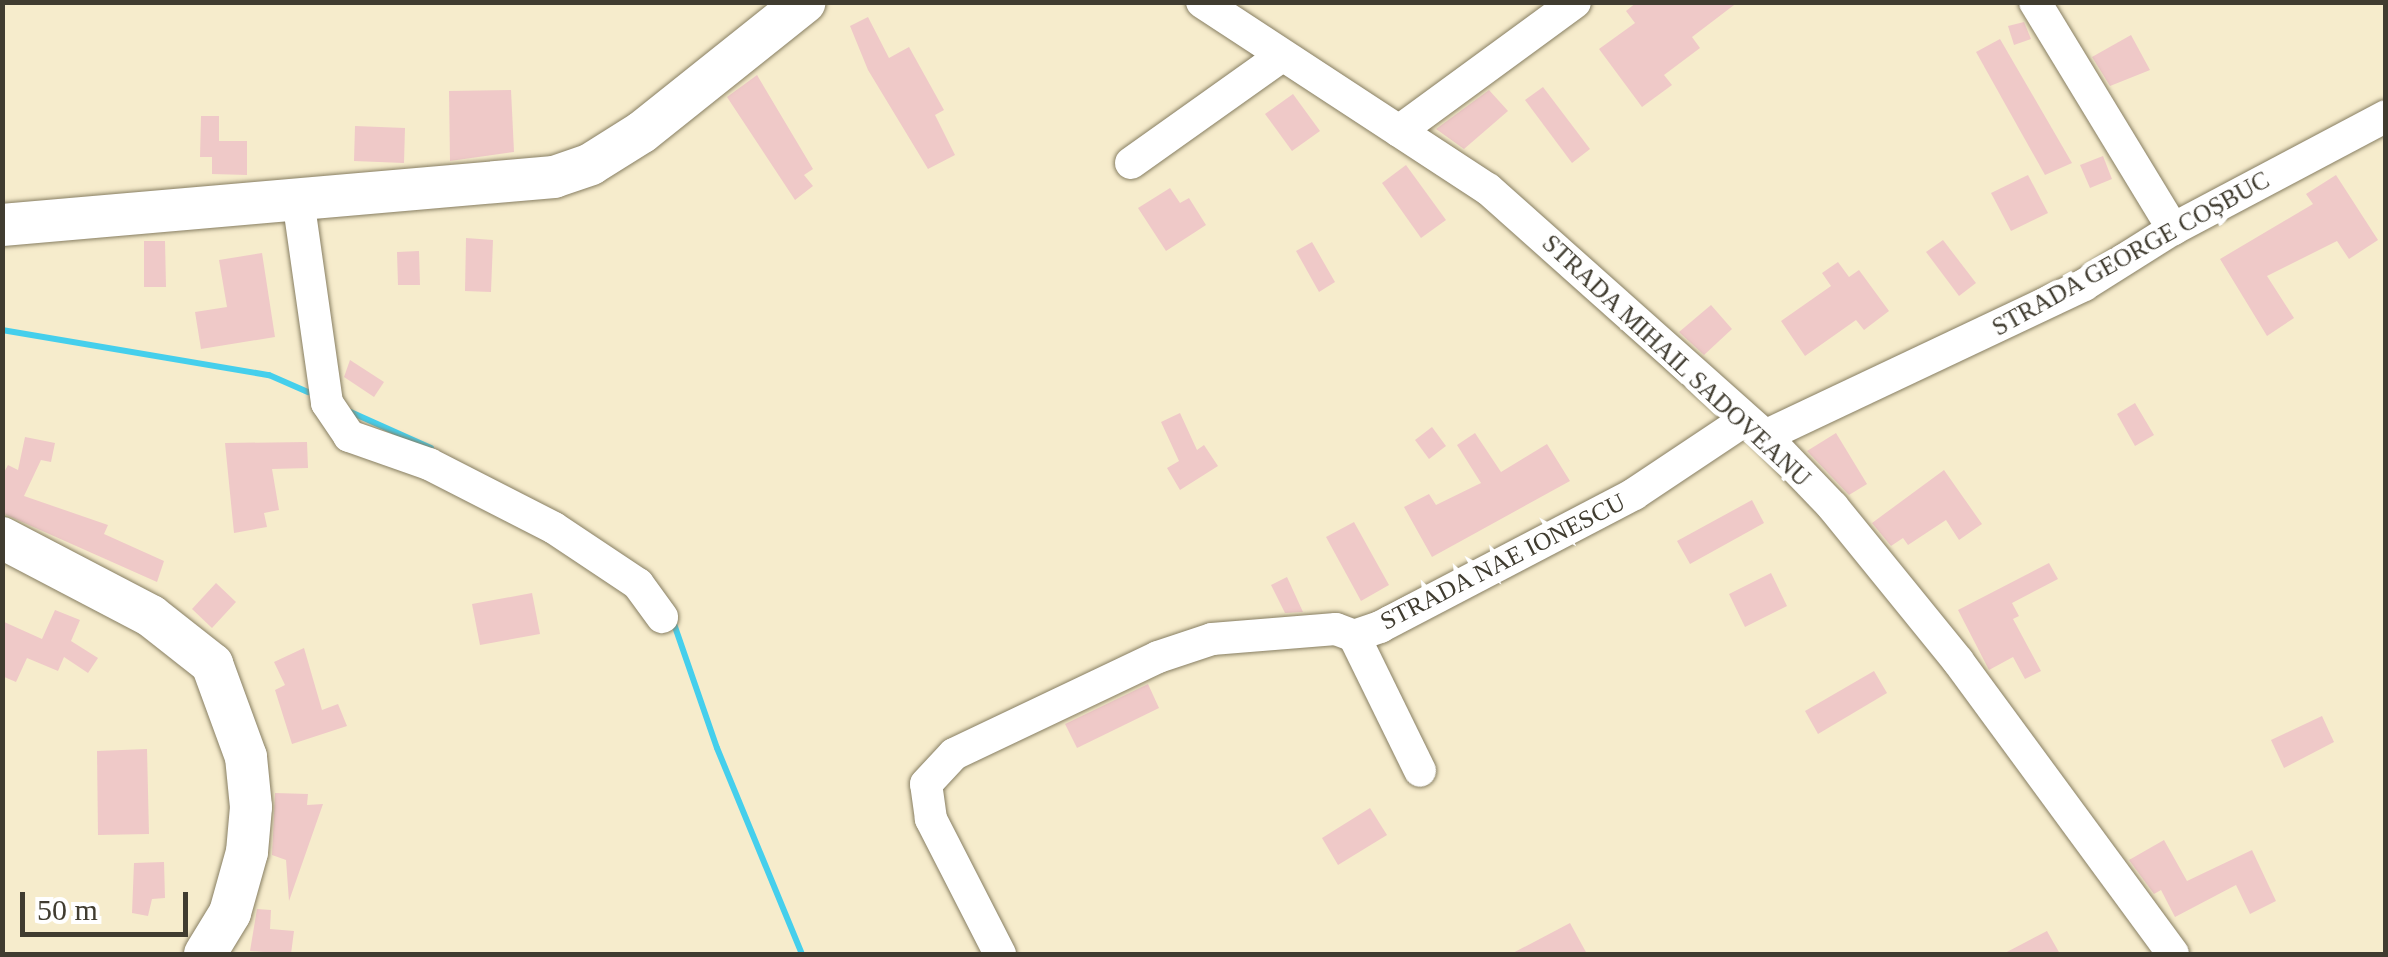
<!DOCTYPE html>
<html>
<head>
<meta charset="utf-8">
<style>
	body { margin:0 }
	#map { position:relative; width:2388px; height:957px; overflow:hidden; background:#f6eccc; font-family:Georgia,serif }
	div>[style] { position:absolute }
	.stream>* { height:6px; margin:-3px; padding:0 3px; transform-origin:3px; border-radius:3px; background:#45cfec }
	.building>* { inset:0; background:#efc9c8 }
	.roads { filter:drop-shadow(0 0 2px #877e62) drop-shadow(0 0 2px #877e62) }
	.minor>* { height:32px; margin:-16px; padding:0 16px; transform-origin:16px; border-radius:16px; background:#fff }
	.major>* { height:42px; margin:-21px; padding:0 21px; transform-origin:21px; border-radius:21px; background:#fff }
	span { translate:-50% -50%; white-space:nowrap; text-align:center; line-height:1.15; -webkit-text-stroke:10px #fff; paint-order:stroke }
	.street-label { font-size:25px; color:#403c30 }
	.frame { position:absolute; inset:0; border:5px solid #403c30; pointer-events:none }
	.scale { position:absolute; left:20px; top:892px; width:168px; height:45px; box-sizing:border-box; border:5px solid #403c30; border-top:0; padding-left:12px; font-size:30px; line-height:35px; white-space:nowrap; color:#403c30; -webkit-text-stroke:8px #fff; paint-order:stroke }
</style>
</head>
<body>
<div id="map">
	<div class="stream">
		<div style="left:2px;top:330px;width:271px;rotate:9.6deg"></div>
		<div style="left:269px;top:375px;width:43px;rotate:23.6deg"></div>
		<div style="left:346px;top:410px;width:93px;rotate:24.1deg"></div>
		<div style="left:673px;top:621px;width:134px;rotate:70.9deg"></div>
		<div style="left:717px;top:748px;width:223px;rotate:67.6deg"></div>
	</div>
	<div class="building">
		<div style="clip-path:polygon(1637px 2px,1738px 2px,1692px 37px,1700px 48px,1664px 75px,1672px 85px,1642px 107px,1599px 49px,1635px 23px,1626px 11px)"></div>
		<div style="clip-path:polygon(868px 17px,889px 58px,909px 47px,944px 110px,935px 115px,955px 155px,928px 169px,868px 70px,850px 26px)"></div>
		<div style="clip-path:polygon(2024px 22px,2031px 39px,2014px 45px,2008px 26px)"></div>
		<div style="clip-path:polygon(2131px 35px,2150px 70px,2110px 86px,2092px 57px)"></div>
		<div style="clip-path:polygon(2000px 39px,2072px 163px,2045px 175px,1976px 52px)"></div>
		<div style="clip-path:polygon(757px 75px,813px 169px,804px 175px,813px 186px,795px 200px,727px 97px)"></div>
		<div style="clip-path:polygon(1543px 87px,1590px 149px,1572px 163px,1525px 100px)"></div>
		<div style="clip-path:polygon(511px 90px,514px 152px,450px 161px,449px 91px)"></div>
		<div style="clip-path:polygon(1489px 90px,1508px 111px,1464px 149px,1436px 129px)"></div>
		<div style="clip-path:polygon(1293px 94px,1320px 131px,1292px 151px,1265px 114px)"></div>
		<div style="clip-path:polygon(201px 116px,219px 116px,219px 141px,247px 141px,247px 175px,212px 174px,212px 157px,200px 157px)"></div>
		<div style="clip-path:polygon(355px 126px,405px 128px,404px 163px,354px 161px)"></div>
		<div style="clip-path:polygon(2103px 156px,2112px 179px,2090px 188px,2080px 165px)"></div>
		<div style="clip-path:polygon(1406px 165px,1446px 220px,1421px 238px,1382px 183px)"></div>
		<div style="clip-path:polygon(2028px 175px,2048px 213px,2011px 231px,1991px 193px)"></div>
		<div style="clip-path:polygon(2336px 175px,2378px 240px,2349px 259px,2337px 241px,2267px 276px,2294px 318px,2267px 336px,2220px 259px,2313px 204px,2306px 194px)"></div>
		<div style="clip-path:polygon(1170px 188px,1180px 203px,1189px 198px,1206px 225px,1166px 251px,1138px 208px)"></div>
		<div style="clip-path:polygon(466px 238px,493px 240px,491px 292px,465px 291px)"></div>
		<div style="clip-path:polygon(1943px 240px,1976px 283px,1959px 296px,1926px 252px)"></div>
		<div style="clip-path:polygon(144px 241px,165px 241px,166px 287px,144px 287px)"></div>
		<div style="clip-path:polygon(1312px 242px,1335px 282px,1319px 292px,1296px 251px)"></div>
		<div style="clip-path:polygon(419px 251px,420px 285px,398px 285px,397px 252px)"></div>
		<div style="clip-path:polygon(262px 253px,275px 337px,201px 349px,195px 312px,227px 307px,219px 260px)"></div>
		<div style="clip-path:polygon(1838px 262px,1849px 277px,1859px 270px,1889px 311px,1864px 330px,1856px 320px,1805px 356px,1781px 321px,1831px 286px,1822px 273px)"></div>
		<div style="clip-path:polygon(1711px 305px,1732px 329px,1704px 355px,1679px 332px)"></div>
		<div style="clip-path:polygon(350px 360px,384px 382px,374px 397px,344px 377px)"></div>
		<div style="clip-path:polygon(2135px 403px,2154px 435px,2135px 446px,2117px 414px)"></div>
		<div style="clip-path:polygon(1180px 413px,1197px 450px,1204px 445px,1218px 466px,1180px 490px,1167px 468px,1179px 461px,1161px 422px)"></div>
		<div style="clip-path:polygon(1432px 427px,1446px 446px,1429px 459px,1415px 440px)"></div>
		<div style="clip-path:polygon(1475px 433px,1501px 472px,1547px 444px,1570px 481px,1432px 557px,1404px 507px,1429px 494px,1436px 505px,1481px 483px,1457px 445px)"></div>
		<div style="clip-path:polygon(1836px 433px,1867px 484px,1849px 495px,1807px 451px)"></div>
		<div style="clip-path:polygon(25px 437px,55px 443px,51px 462px,41px 460px,24px 496px,108px 525px,104px 534px,164px 561px,157px 582px,2px 513px,2px 476px,8px 465px,18px 470px)"></div>
		<div style="clip-path:polygon(307px 442px,308px 468px,272px 469px,279px 510px,264px 513px,267px 527px,234px 533px,225px 443px)"></div>
		<div style="clip-path:polygon(1944px 470px,1982px 524px,1959px 540px,1946px 520px,1908px 545px,1903px 538px,1891px 546px,1872px 523px)"></div>
		<div style="clip-path:polygon(1752px 500px,1764px 523px,1690px 564px,1677px 541px)"></div>
		<div style="clip-path:polygon(1354px 522px,1389px 585px,1361px 601px,1326px 537px)"></div>
		<div style="clip-path:polygon(2049px 563px,2058px 579px,2012px 603px,2019px 616px,2013px 619px,2041px 671px,2025px 679px,2013px 657px,1989px 670px,1958px 610px)"></div>
		<div style="clip-path:polygon(1771px 573px,1787px 606px,1745px 627px,1729px 594px)"></div>
		<div style="clip-path:polygon(1287px 577px,1303px 612px,1285px 613px,1271px 585px)"></div>
		<div style="clip-path:polygon(216px 583px,236px 602px,212px 628px,192px 609px)"></div>
		<div style="clip-path:polygon(532px 593px,540px 634px,480px 645px,472px 604px)"></div>
		<div style="clip-path:polygon(55px 610px,80px 620px,71px 641px,98px 658px,88px 673px,64px 657px,58px 671px,27px 658px,16px 682px,2px 676px,2px 621px,42px 639px)"></div>
		<div style="clip-path:polygon(304px 648px,322px 710px,338px 704px,347px 726px,292px 744px,275px 690px,285px 685px,274px 662px)"></div>
		<div style="clip-path:polygon(1874px 671px,1887px 693px,1818px 734px,1805px 711px)"></div>
		<div style="clip-path:polygon(1148px 684px,1159px 708px,1077px 748px,1065px 724px)"></div>
		<div style="clip-path:polygon(2322px 716px,2334px 742px,2284px 768px,2271px 740px)"></div>
		<div style="clip-path:polygon(147px 749px,149px 834px,98px 835px,97px 751px)"></div>
		<div style="clip-path:polygon(275px 793px,308px 794px,307px 805px,323px 804px,289px 901px,286px 860px,272px 855px)"></div>
		<div style="clip-path:polygon(1370px 808px,1387px 835px,1338px 865px,1322px 838px)"></div>
		<div style="clip-path:polygon(2164px 840px,2187px 881px,2252px 850px,2276px 901px,2250px 914px,2236px 885px,2175px 917px,2161px 890px,2154px 894px,2129px 860px)"></div>
		<div style="clip-path:polygon(164px 862px,165px 898px,152px 899px,148px 916px,132px 913px,134px 863px)"></div>
		<div style="clip-path:polygon(257px 909px,271px 910px,270px 929px,294px 931px,291px 954px,250px 951px)"></div>
		<div style="clip-path:polygon(1570px 923px,1587px 954px,1511px 954px)"></div>
		<div style="clip-path:polygon(2047px 931px,2060px 954px,2003px 954px)"></div>
	</div>
	<div class="roads">
		<div class="minor">
			<div style="left:1202px;top:2px;width:342px;rotate:33.2deg"></div>
			<div style="left:1488px;top:189px;width:371px;rotate:41.7deg"></div>
			<div style="left:1765px;top:436px;width:98px;rotate:46.2deg"></div>
			<div style="left:1833px;top:507px;width:198px;rotate:50.9deg"></div>
			<div style="left:1958px;top:661px;width:363px;rotate:53.7deg"></div>
			<div style="left:2035px;top:2px;width:266px;rotate:58.7deg"></div>
			<div style="left:1399px;top:131px;width:218px;rotate:-36.2deg"></div>
			<div style="left:1131px;top:163px;width:181px;rotate:-35.4deg"></div>
			<div style="left:298px;top:199px;width:206px;rotate:81.9deg"></div>
			<div style="left:327px;top:403px;width:40px;rotate:56deg"></div>
			<div style="left:349px;top:436px;width:85px;rotate:19.3deg"></div>
			<div style="left:429px;top:464px;width:140px;rotate:27.1deg"></div>
			<div style="left:554px;top:528px;width:101px;rotate:33.7deg"></div>
			<div style="left:638px;top:584px;width:41px;rotate:54deg"></div>
			<div style="left:1765px;top:436px;width:353px;rotate:-25.3deg"></div>
			<div style="left:2084px;top:285px;width:105px;rotate:-32.2deg"></div>
			<div style="left:2173px;top:229px;width:241px;rotate:-27.9deg"></div>
			<div style="left:1354px;top:636px;width:150px;rotate:63.9deg"></div>
			<div style="left:1000px;top:954px;width:152px;rotate:-117.1deg"></div>
			<div style="left:931px;top:819px;width:35px;rotate:-98deg"></div>
			<div style="left:926px;top:784px;width:41px;rotate:-47deg"></div>
			<div style="left:954px;top:754px;width:226px;rotate:-25.4deg"></div>
			<div style="left:1158px;top:657px;width:57px;rotate:-18.4deg"></div>
			<div style="left:1212px;top:639px;width:124px;rotate:-4.6deg"></div>
			<div style="left:1336px;top:629px;width:19px;rotate:21deg"></div>
			<div style="left:1354px;top:636px;width:28px;rotate:-19deg"></div>
			<div style="left:1380px;top:627px;width:287px;rotate:-27.6deg"></div>
			<div style="left:1634px;top:494px;width:133px;rotate:-33.7deg"></div>
		</div>
		<div class="major">
			<div style="left:2px;top:225px;width:554px;rotate:-4.97deg"></div>
			<div style="left:554px;top:177px;width:39px;rotate:-19deg"></div>
			<div style="left:591px;top:164px;width:60px;rotate:-32.1deg"></div>
			<div style="left:642px;top:132px;width:208px;rotate:-38.6deg"></div>
			<div style="left:2px;top:538px;width:168px;rotate:27.6deg"></div>
			<div style="left:151px;top:616px;width:78px;rotate:38.2deg"></div>
			<div style="left:212px;top:664px;width:99px;rotate:69.9deg"></div>
			<div style="left:246px;top:757px;width:50px;rotate:84.3deg"></div>
			<div style="left:251px;top:807px;width:45px;rotate:95.1deg"></div>
			<div style="left:247px;top:852px;width:63px;rotate:105.6deg"></div>
			<div style="left:230px;top:913px;width:48px;rotate:121.4deg"></div>
		</div>
	</div>
	<div class="street-label">
		<span style="left:2131px;top:254px;rotate:-29deg">STRADA GEORGE COȘBUC</span>
		<span style="left:1676px;top:361px;rotate:43deg">STRADA MIHAIL SADOVEANU</span>
		<span style="left:1503px;top:562px;rotate:-27deg">STRADA NAE IONESCU</span>
	</div>
	<div class="frame"></div>
	<div class="scale">50 m</div>
</div>
</body>
</html>
